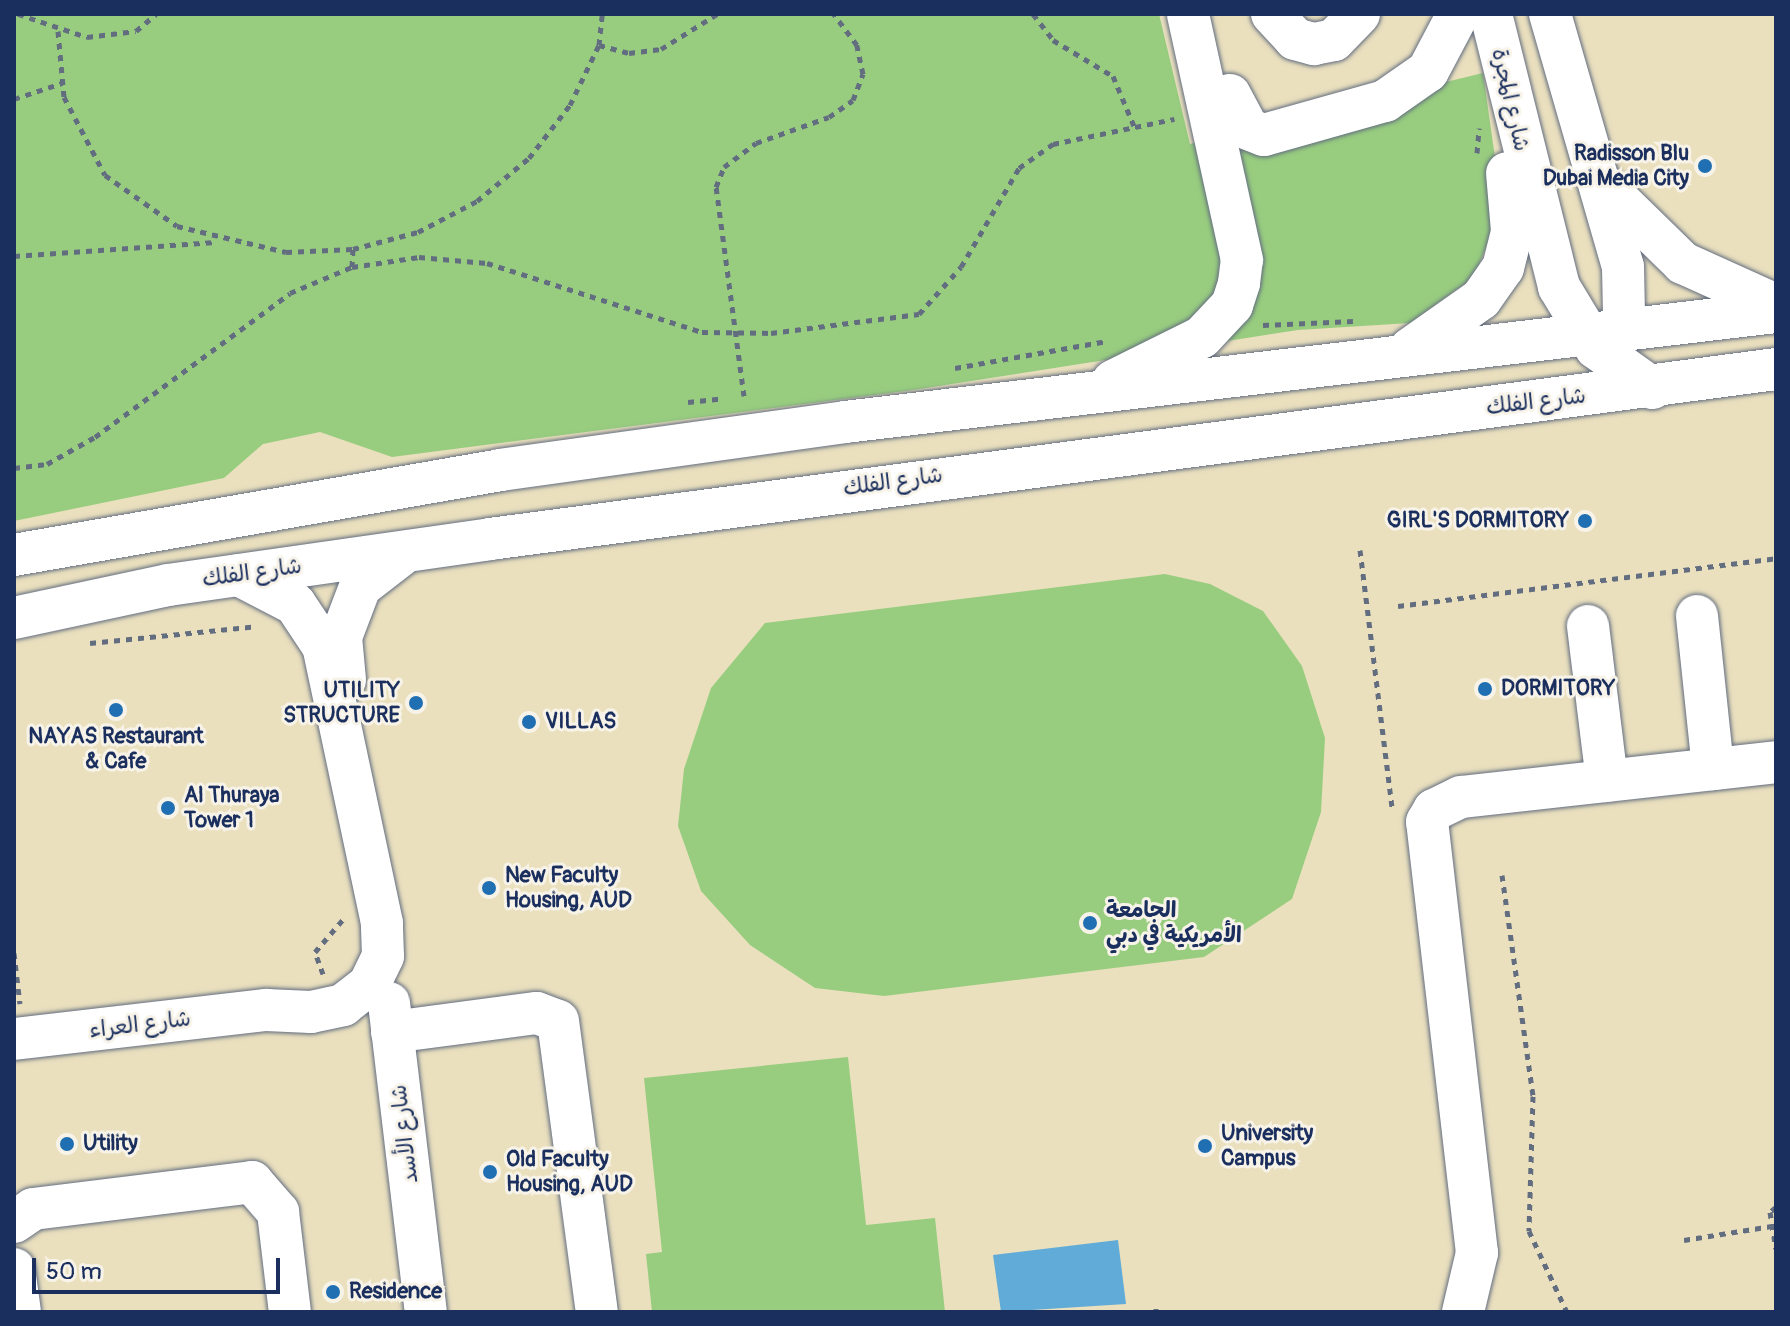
<!DOCTYPE html>
<html>
<head>
<meta charset="utf-8">
<style>
	body { margin:0 }
	#map { position:relative; width:1790px; height:1326px; overflow:hidden; background:#eae0be; font-family:Pangolin,"Playpen Sans Arabic",sans-serif }
	div>[style] { position:absolute }
	.green>* { inset:0; background:#98cd7f }
	.water>* { inset:0; background:#60abd8 }
	.path>* { height:5px; margin-top:-2.5px; transform-origin:0; background:repeating-linear-gradient(90deg,#636d80 0 6px,transparent 0 12px) }
	.roads { filter:drop-shadow(0 0 2px #636d80) drop-shadow(0 0 2px #636d80) }
	.minor>* { height:42px; margin:-21px; padding:0 21px; transform-origin:21px; border-radius:21px; background:#fff }
	.dots>* { width:22px; height:22px; translate:-50% -50%; box-sizing:border-box; border:4px solid #f7f3e8; border-radius:50% }
	span { translate:-50% -50%; white-space:nowrap; text-align:center; line-height:1.15; -webkit-text-stroke:6px #f7f3e8; paint-order:stroke }
	.street-label { font-size:22px; color:#1b2f5e }
	.poi-label { font-size:22px; color:#1b2f5e; font-weight:700 }
	.right { translate:-100% -50%; text-align:right }
	.left { translate:0 -50%; text-align:left }
	.frame { position:absolute; inset:0; border:16px solid #1b2f5e; pointer-events:none }
	.scale { position:absolute; left:32px; top:1258px; width:248px; height:36px; box-sizing:border-box; border:4px solid #1b2f5e; border-top:0; padding-left:10px; font-size:24px; line-height:28px; white-space:nowrap; color:#1b2f5e; -webkit-text-stroke:6px #f7f3e8; paint-order:stroke }
</style>
</head>
<body>
<div id="map">
	<div class="green">
		<div style="clip-path:polygon(14px 14px,1159px 14px,1190px 144px,1483px 73px,1502px 207px,1474px 277px,1410px 323px,1298px 330px,913px 390px,392px 457px,320px 432px,263px 444px,224px 478px,14px 521px)"></div>
		<div style="clip-path:polygon(1165px 574px,1210px 584px,1263px 611px,1302px 666px,1325px 738px,1321px 812px,1292px 899px,1204px 957px,884px 996px,815px 988px,750px 945px,701px 891px,678px 826px,684px 769px,711px 688px,765px 623px)"></div>
		<div style="clip-path:polygon(848px 1057px,866px 1225px,935px 1218px,945px 1312px,652px 1312px,646px 1254px,662px 1252px,644px 1078px)"></div>
	</div>
	<div class="water">
		<div style="clip-path:polygon(1118px 1240px,1126px 1304px,1001px 1312px,993px 1255px)"></div>
	</div>
	<div class="path">
		<div style="left:18px;top:14px;width:73px;rotate:18.4deg"></div>
		<div style="left:87px;top:37px;width:49px;rotate:-7deg"></div>
		<div style="left:136px;top:31px;width:26px;rotate:-40deg"></div>
		<div style="left:1033px;top:14px;width:33px;rotate:52deg"></div>
		<div style="left:1053px;top:40px;width:70px;rotate:31deg"></div>
		<div style="left:1113px;top:76px;width:54px;rotate:67.2deg"></div>
		<div style="left:58px;top:31px;width:66px;rotate:84.8deg"></div>
		<div style="left:64px;top:97px;width:88px;rotate:62.3deg"></div>
		<div style="left:105px;top:175px;width:88px;rotate:35.3deg"></div>
		<div style="left:177px;top:226px;width:112px;rotate:13.4deg"></div>
		<div style="left:286px;top:252px;width:67px;rotate:-2.6deg"></div>
		<div style="left:353px;top:249px;width:67px;rotate:-14.7deg"></div>
		<div style="left:418px;top:232px;width:67px;rotate:-27.7deg"></div>
		<div style="left:477px;top:201px;width:67px;rotate:-39.6deg"></div>
		<div style="left:529px;top:158px;width:67px;rotate:-52.3deg"></div>
		<div style="left:570px;top:105px;width:67px;rotate:-64.2deg"></div>
		<div style="left:599px;top:45px;width:31px;rotate:-84deg"></div>
		<div style="left:599px;top:45px;width:31px;rotate:15deg"></div>
		<div style="left:629px;top:53px;width:32px;rotate:-7deg"></div>
		<div style="left:661px;top:49px;width:66px;rotate:-32deg"></div>
		<div style="left:14px;top:99px;width:51px;rotate:-18.4deg"></div>
		<div style="left:1477px;top:153px;width:25px;rotate:-85deg"></div>
		<div style="left:14px;top:256px;width:202px;rotate:-4deg"></div>
		<div style="left:352px;top:267px;width:18px;rotate:-87deg"></div>
		<div style="left:1263px;top:325px;width:90px;rotate:-2.5deg"></div>
		<div style="left:955px;top:368px;width:153px;rotate:-10.1deg"></div>
		<div style="left:744px;top:396px;width:211px;rotate:-97.6deg"></div>
		<div style="left:716px;top:187px;width:22px;rotate:-68deg"></div>
		<div style="left:724px;top:167px;width:40px;rotate:-37deg"></div>
		<div style="left:756px;top:143px;width:77px;rotate:-19.6deg"></div>
		<div style="left:829px;top:117px;width:29px;rotate:-35deg"></div>
		<div style="left:853px;top:100px;width:28px;rotate:-69deg"></div>
		<div style="left:863px;top:74px;width:30px;rotate:-102deg"></div>
		<div style="left:857px;top:45px;width:39px;rotate:-127deg"></div>
		<div style="left:688px;top:402px;width:31px;rotate:-6deg"></div>
		<div style="left:14px;top:468px;width:33px;rotate:-7deg"></div>
		<div style="left:47px;top:464px;width:55px;rotate:-29.4deg"></div>
		<div style="left:95px;top:437px;width:242px;rotate:-36.4deg"></div>
		<div style="left:290px;top:293px;width:67px;rotate:-22.8deg"></div>
		<div style="left:352px;top:267px;width:68px;rotate:-8.5deg"></div>
		<div style="left:419px;top:257px;width:68px;rotate:5deg"></div>
		<div style="left:487px;top:263px;width:226px;rotate:17.8deg"></div>
		<div style="left:702px;top:332px;width:69px;rotate:0.8deg"></div>
		<div style="left:771px;top:333px;width:149px;rotate:-7.3deg"></div>
		<div style="left:919px;top:314px;width:63px;rotate:-48.2deg"></div>
		<div style="left:961px;top:267px;width:115px;rotate:-59.6deg"></div>
		<div style="left:1019px;top:168px;width:42px;rotate:-35.2deg"></div>
		<div style="left:1053px;top:144px;width:124px;rotate:-11.7deg"></div>
		<div style="left:1360px;top:550px;width:259px;rotate:82.9deg"></div>
		<div style="left:1398px;top:606px;width:381px;rotate:-7.2deg"></div>
		<div style="left:90px;top:643px;width:167px;rotate:-5.8deg"></div>
		<div style="left:1502px;top:875px;width:223px;rotate:82deg"></div>
		<div style="left:1533px;top:1096px;width:135px;rotate:91.7deg"></div>
		<div style="left:1529px;top:1231px;width:89px;rotate:64.9deg"></div>
		<div style="left:14px;top:953px;width:51px;rotate:83.3deg"></div>
		<div style="left:323px;top:974px;width:23px;rotate:-110deg"></div>
		<div style="left:315px;top:952px;width:46px;rotate:-49.4deg"></div>
		<div style="left:1776px;top:1207px;width:8px;rotate:140deg"></div>
		<div style="left:1770px;top:1212px;width:37px;rotate:81deg"></div>
		<div style="left:1684px;top:1240px;width:89px;rotate:-9deg"></div>
		<div style="left:1156px;top:1308px;width:4px;rotate:90deg"></div>
	</div>
	<div class="roads">
		<div class="minor">
			<div style="left:1272px;top:14px;width:34px;rotate:47deg"></div>
			<div style="left:1295px;top:39px;width:20px;rotate:15deg"></div>
			<div style="left:1314px;top:44px;width:20px;rotate:-11deg"></div>
			<div style="left:1334px;top:40px;width:36px;rotate:-46deg"></div>
			<div style="left:1491px;top:14px;width:281px;rotate:76deg"></div>
			<div style="left:1559px;top:287px;width:71px;rotate:58.8deg"></div>
			<div style="left:1596px;top:348px;width:69px;rotate:35.5deg"></div>
			<div style="left:1550px;top:14px;width:263px;rotate:73.9deg"></div>
			<div style="left:1623px;top:267px;width:49px;rotate:88.8deg"></div>
			<div style="left:1624px;top:316px;width:41px;rotate:109.7deg"></div>
			<div style="left:1230px;top:95px;width:38px;rotate:62deg"></div>
			<div style="left:1248px;top:129px;width:17px;rotate:21deg"></div>
			<div style="left:1264px;top:135px;width:126px;rotate:-15.7deg"></div>
			<div style="left:1385px;top:101px;width:52px;rotate:-34.9deg"></div>
			<div style="left:1428px;top:71px;width:64px;rotate:-62.2deg"></div>
			<div style="left:1603px;top:185px;width:112px;rotate:44.3deg"></div>
			<div style="left:1683px;top:263px;width:102px;rotate:24.3deg"></div>
			<div style="left:1410px;top:349px;width:87px;rotate:-35.2deg"></div>
			<div style="left:1481px;top:299px;width:38px;rotate:-55deg"></div>
			<div style="left:1503px;top:268px;width:38px;rotate:-76deg"></div>
			<div style="left:1512px;top:231px;width:58px;rotate:-94.9deg"></div>
			<div style="left:1113px;top:381px;width:99px;rotate:-26.3deg"></div>
			<div style="left:1202px;top:337px;width:44px;rotate:-46.8deg"></div>
			<div style="left:1232px;top:305px;width:23px;rotate:-72deg"></div>
			<div style="left:1239px;top:283px;width:23px;rotate:-83deg"></div>
			<div style="left:1242px;top:260px;width:252px;rotate:-102.4deg"></div>
			<div style="left:14px;top:555px;width:493px;rotate:-9.9deg"></div>
			<div style="left:500px;top:470px;width:348px;rotate:-7.9deg"></div>
			<div style="left:845px;top:422px;width:937px;rotate:-6.74deg"></div>
			<div style="left:1697px;top:616px;width:154px;rotate:84deg"></div>
			<div style="left:14px;top:618px;width:157px;rotate:-12.1deg"></div>
			<div style="left:168px;top:585px;width:325px;rotate:-8.1deg"></div>
			<div style="left:490px;top:539px;width:1297px;rotate:-7.53deg"></div>
			<div style="left:1588px;top:626px;width:156px;rotate:83deg"></div>
			<div style="left:345px;top:680px;width:43px;rotate:-95.3deg"></div>
			<div style="left:341px;top:637px;width:53px;rotate:-69.2deg"></div>
			<div style="left:360px;top:587px;width:56px;rotate:-37.7deg"></div>
			<div style="left:389px;top:1003px;width:311px;rotate:83.2deg"></div>
			<div style="left:392px;top:1032px;width:146px;rotate:-7.5deg"></div>
			<div style="left:537px;top:1013px;width:22px;rotate:21deg"></div>
			<div style="left:558px;top:1021px;width:294px;rotate:82.4deg"></div>
			<div style="left:14px;top:1039px;width:254px;rotate:-6.6deg"></div>
			<div style="left:266px;top:1010px;width:45px;rotate:2.5deg"></div>
			<div style="left:311px;top:1012px;width:33px;rotate:-12deg"></div>
			<div style="left:343px;top:1005px;width:33px;rotate:-38deg"></div>
			<div style="left:369px;top:985px;width:32px;rotate:-64deg"></div>
			<div style="left:383px;top:956px;width:33px;rotate:-92deg"></div>
			<div style="left:382px;top:923px;width:283px;rotate:-102deg"></div>
			<div style="left:323px;top:646px;width:50px;rotate:-123.7deg"></div>
			<div style="left:295px;top:604px;width:63px;rotate:-152.6deg"></div>
			<div style="left:14px;top:1222px;width:23px;rotate:-34deg"></div>
			<div style="left:33px;top:1209px;width:221px;rotate:-7deg"></div>
			<div style="left:252px;top:1182px;width:40px;rotate:49deg"></div>
			<div style="left:278px;top:1212px;width:101px;rotate:83.2deg"></div>
			<div style="left:14px;top:1269px;width:43px;rotate:82.1deg"></div>
			<div style="left:1463px;top:1312px;width:61px;rotate:-76.7deg"></div>
			<div style="left:1477px;top:1253px;width:434px;rotate:-96.6deg"></div>
			<div style="left:1427px;top:822px;width:14px;rotate:-60deg"></div>
			<div style="left:1434px;top:810px;width:30px;rotate:-26deg"></div>
			<div style="left:1461px;top:797px;width:317px;rotate:-6.3deg"></div>
		</div>
	</div>
	<div class="dots">
		<div style="left:1705px;top:166px;background:#1f6fb2"></div>
		<div style="left:1585px;top:521px;background:#1f6fb2"></div>
		<div style="left:1485px;top:689px;background:#1f6fb2"></div>
		<div style="left:416px;top:703px;background:#1f6fb2"></div>
		<div style="left:116px;top:710px;background:#1f6fb2"></div>
		<div style="left:529px;top:722px;background:#1f6fb2"></div>
		<div style="left:168px;top:808px;background:#1f6fb2"></div>
		<div style="left:489px;top:888px;background:#1f6fb2"></div>
		<div style="left:1090px;top:923px;background:#1f6fb2"></div>
		<div style="left:67px;top:1144px;background:#1f6fb2"></div>
		<div style="left:1205px;top:1146px;background:#1f6fb2"></div>
		<div style="left:490px;top:1172px;background:#1f6fb2"></div>
		<div style="left:333px;top:1292px;background:#1f6fb2"></div>
	</div>
	<div class="street-label">
		<span style="left:1510px;top:100px;rotate:77deg">شارع المجرة</span>
		<span style="left:1536px;top:402px;rotate:-7deg">شارع الفلك</span>
		<span style="left:893px;top:482px;rotate:-8deg">شارع الفلك</span>
		<span style="left:252px;top:573px;rotate:-8deg">شارع الفلك</span>
		<span style="left:140px;top:1025px;rotate:-7deg">شارع العراء</span>
		<span style="left:405px;top:1134px;rotate:-97deg">شارع الأسد</span>
	</div>
	<div class="poi-label">
		<span class="right" style="left:1689px;top:166px">Radisson Blu<br>Dubai Media City</span>
		<span class="right" style="left:1569px;top:521px">GIRL'S DORMITORY</span>
		<span class="left" style="left:1501px;top:689px">DORMITORY</span>
		<span class="right" style="left:400px;top:703px">UTILITY<br>STRUCTURE</span>
		<span class="left" style="left:545px;top:722px">VILLAS</span>
		<span style="left:116px;top:749px">NAYAS Restaurant<br>&amp; Cafe</span>
		<span class="left" style="left:184px;top:808px">Al Thuraya<br>Tower 1</span>
		<span class="left" style="left:505px;top:888px">New Faculty<br>Housing, AUD</span>
		<span class="left" style="left:1106px;top:923px">الجامعة<br>الأمريكية في دبي</span>
		<span class="left" style="left:1221px;top:1146px">University<br>Campus</span>
		<span class="left" style="left:83px;top:1144px">Utility</span>
		<span class="left" style="left:506px;top:1172px">Old Faculty<br>Housing, AUD</span>
		<span class="left" style="left:349px;top:1292px">Residence</span>
	</div>
	<div class="frame"></div>
	<div class="scale">50 m</div>
</div>
</body>
</html>
